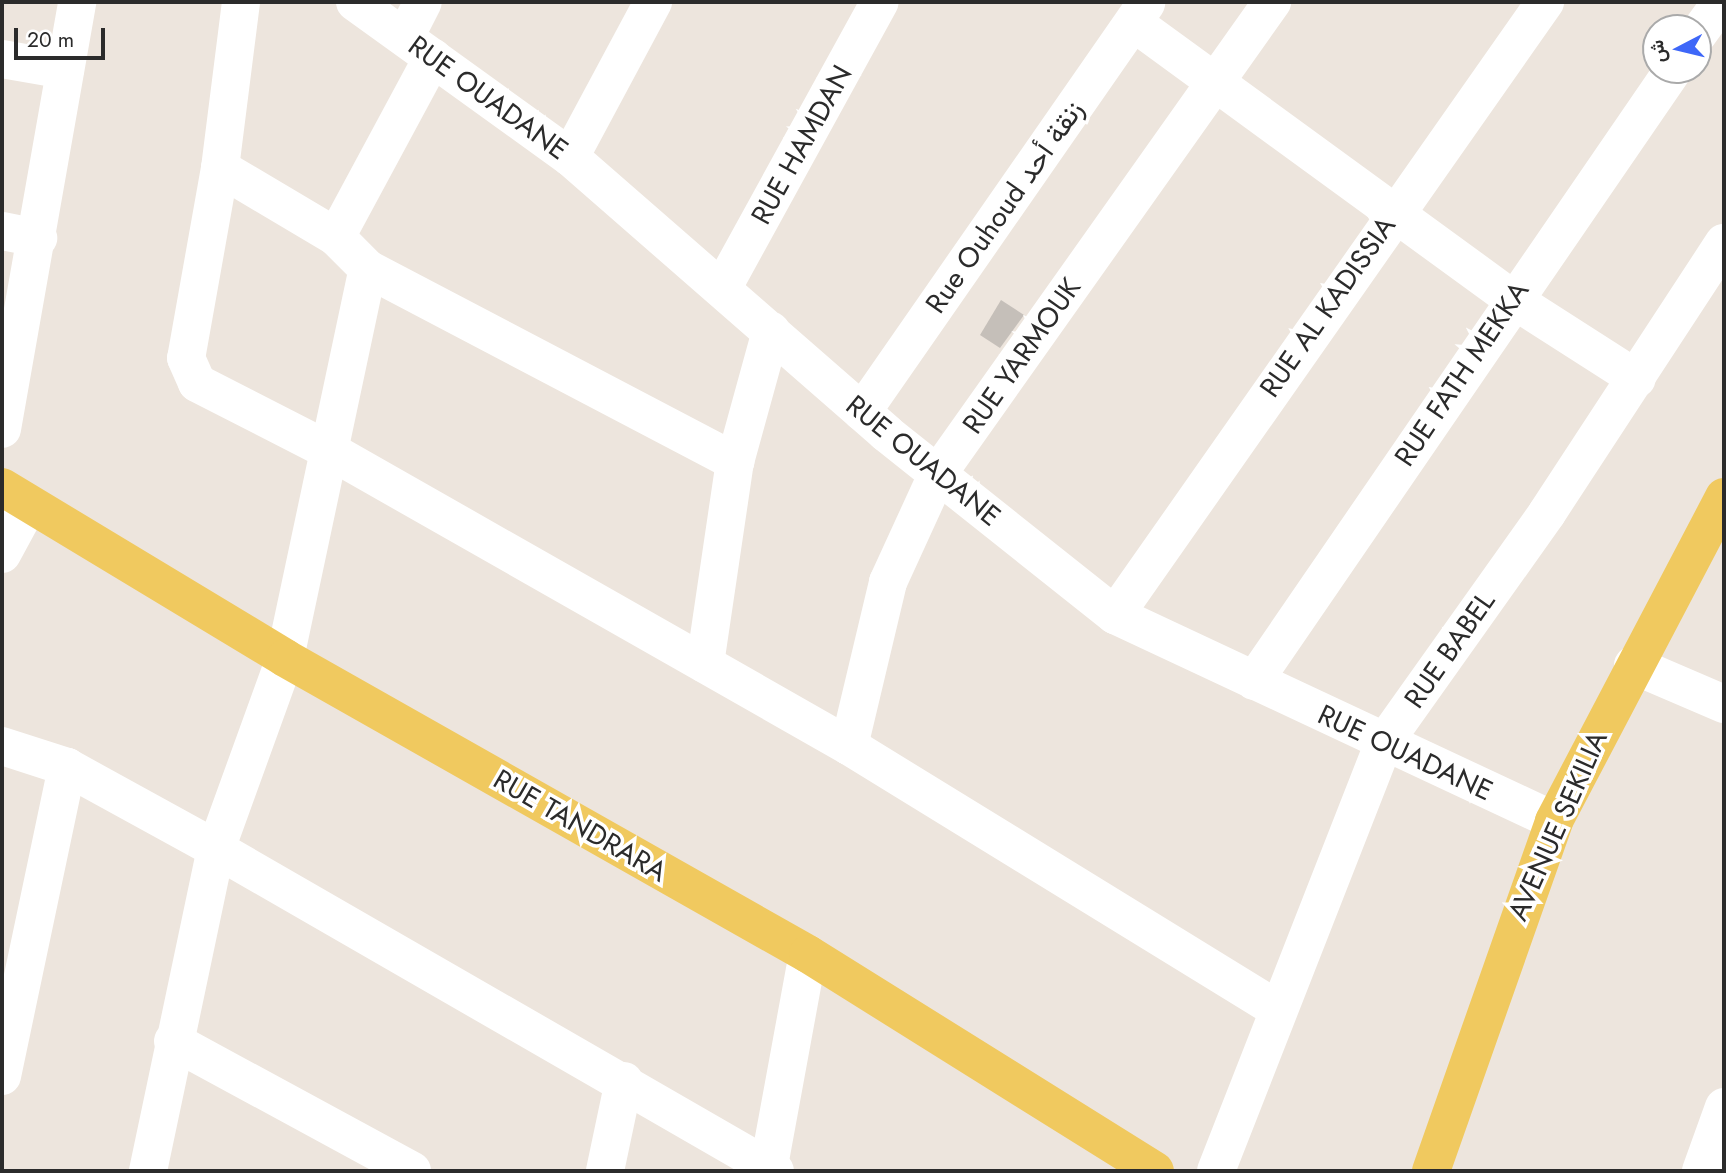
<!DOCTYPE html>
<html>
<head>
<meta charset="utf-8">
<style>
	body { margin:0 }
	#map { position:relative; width:1726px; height:1173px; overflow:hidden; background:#ede5dd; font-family:Jost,Vazirmatn,sans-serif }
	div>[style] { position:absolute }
	.building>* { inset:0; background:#c5bfb9 }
	.minor>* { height:38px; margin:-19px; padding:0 19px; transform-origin:19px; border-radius:19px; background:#fff }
	.major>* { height:38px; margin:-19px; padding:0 19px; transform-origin:19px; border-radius:19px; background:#f0c95f }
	span { translate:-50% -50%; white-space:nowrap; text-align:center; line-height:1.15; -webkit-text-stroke:7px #fff; paint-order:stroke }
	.street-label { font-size:28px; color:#2b2b2b }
	.frame { position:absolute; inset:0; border:4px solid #2b2b2b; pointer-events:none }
	.north { position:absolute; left:1642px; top:14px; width:70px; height:70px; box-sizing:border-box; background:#fff; border:2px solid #aaa; border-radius:50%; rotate:263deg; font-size:19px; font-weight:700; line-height:28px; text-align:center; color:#2b2b2b }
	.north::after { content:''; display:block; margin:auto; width:24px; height:32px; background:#3e67f8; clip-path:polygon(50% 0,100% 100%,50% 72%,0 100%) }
	.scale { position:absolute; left:14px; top:28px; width:91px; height:32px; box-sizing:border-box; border:4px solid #2b2b2b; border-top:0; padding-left:9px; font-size:21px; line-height:24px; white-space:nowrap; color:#2b2b2b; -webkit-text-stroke:5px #fff; paint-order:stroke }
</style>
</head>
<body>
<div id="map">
	<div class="building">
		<div style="clip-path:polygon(1001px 300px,1024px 315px,1000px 348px,980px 335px)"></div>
	</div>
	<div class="minor">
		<div style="left:241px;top:2px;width:167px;rotate:97.2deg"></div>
		<div style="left:220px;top:168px;width:193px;rotate:100.1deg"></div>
		<div style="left:186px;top:358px;width:27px;rotate:66deg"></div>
		<div style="left:197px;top:383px;width:152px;rotate:27.1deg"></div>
		<div style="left:332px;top:452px;width:595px;rotate:29.63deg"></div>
		<div style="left:849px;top:746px;width:502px;rotate:31.57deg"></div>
		<div style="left:355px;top:2px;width:265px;rotate:35.8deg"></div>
		<div style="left:570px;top:157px;width:420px;rotate:41.1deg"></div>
		<div style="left:886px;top:433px;width:293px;rotate:38.5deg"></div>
		<div style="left:1115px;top:615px;width:485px;rotate:25.1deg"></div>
		<div style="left:1134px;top:23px;width:468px;rotate:36.1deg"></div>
		<div style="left:1512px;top:299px;width:148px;rotate:32.6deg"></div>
		<div style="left:1698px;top:34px;width:39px;rotate:-54deg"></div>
		<div style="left:405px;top:37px;width:39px;rotate:-63deg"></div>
		<div style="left:2px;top:59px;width:64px;rotate:9.9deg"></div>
		<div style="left:570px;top:157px;width:176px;rotate:-61.8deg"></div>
		<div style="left:220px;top:168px;width:135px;rotate:30.7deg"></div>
		<div style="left:336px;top:237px;width:45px;rotate:45deg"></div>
		<div style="left:368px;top:269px;width:415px;rotate:27.7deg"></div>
		<div style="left:2px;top:231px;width:37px;rotate:11deg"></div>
		<div style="left:336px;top:237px;width:204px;rotate:-61.7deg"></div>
		<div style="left:723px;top:287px;width:325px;rotate:-61.2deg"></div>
		<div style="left:862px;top:412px;width:498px;rotate:-55.2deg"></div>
		<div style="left:2px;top:429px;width:434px;rotate:-80deg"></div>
		<div style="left:2px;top:554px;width:57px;rotate:-61.6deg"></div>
		<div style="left:1115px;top:615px;width:749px;rotate:-54.95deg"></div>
		<div style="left:705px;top:664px;width:204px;rotate:-81.6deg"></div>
		<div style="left:735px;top:462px;width:136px;rotate:-74.6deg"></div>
		<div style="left:1633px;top:665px;width:99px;rotate:23.2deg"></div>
		<div style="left:1254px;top:681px;width:741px;rotate:-55.56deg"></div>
		<div style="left:2px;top:746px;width:68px;rotate:17.9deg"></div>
		<div style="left:67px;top:767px;width:170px;rotate:28.8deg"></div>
		<div style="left:216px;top:849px;width:645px;rotate:29.94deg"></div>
		<div style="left:849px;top:746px;width:169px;rotate:-76.6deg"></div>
		<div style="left:888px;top:582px;width:118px;rotate:-65.4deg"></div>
		<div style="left:937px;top:475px;width:580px;rotate:-54.69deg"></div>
		<div style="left:173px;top:1041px;width:272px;rotate:28.5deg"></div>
		<div style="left:2px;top:1076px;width:316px;rotate:-78.1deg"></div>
		<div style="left:148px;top:1171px;width:329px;rotate:-78.1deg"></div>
		<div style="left:216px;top:849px;width:203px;rotate:-70.1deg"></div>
		<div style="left:285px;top:658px;width:398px;rotate:-78deg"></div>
		<div style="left:605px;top:1171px;width:92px;rotate:-78.1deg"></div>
		<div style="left:768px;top:1171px;width:221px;rotate:-79.6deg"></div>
		<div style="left:1216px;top:1171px;width:458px;rotate:-68.6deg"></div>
		<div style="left:1383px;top:744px;width:283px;rotate:-54.6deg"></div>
		<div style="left:1547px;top:513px;width:323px;rotate:-56.8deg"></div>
		<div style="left:1701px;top:1171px;width:68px;rotate:-70.2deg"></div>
	</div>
	<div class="major">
		<div style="left:2px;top:487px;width:331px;rotate:31.1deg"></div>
		<div style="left:285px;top:658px;width:601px;rotate:29.51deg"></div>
		<div style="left:808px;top:954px;width:409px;rotate:32deg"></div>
		<div style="left:1431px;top:1171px;width:371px;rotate:-70.6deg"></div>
		<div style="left:1554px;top:821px;width:366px;rotate:-62.3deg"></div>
	</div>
	<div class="street-label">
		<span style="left:488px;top:98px;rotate:36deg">RUE OUADANE</span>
		<span style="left:802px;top:145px;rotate:-61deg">RUE HAMDAN</span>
		<span style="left:1005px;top:207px;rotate:-55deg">Rue Ouhoud زنقة أحد</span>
		<span style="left:1328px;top:307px;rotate:-55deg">RUE AL KADISSIA</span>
		<span style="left:1022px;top:356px;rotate:-55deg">RUE YARMOUK</span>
		<span style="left:1462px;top:374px;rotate:-56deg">RUE FATH MEKKA</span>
		<span style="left:923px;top:461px;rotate:39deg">RUE OUADANE</span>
		<span style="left:1450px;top:650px;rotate:-55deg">RUE BABEL</span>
		<span style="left:1405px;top:753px;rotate:25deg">RUE OUADANE</span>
		<span style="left:580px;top:826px;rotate:30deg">RUE TANDRARA</span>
		<span style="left:1558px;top:826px;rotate:-66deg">AVENUE SEKILIA</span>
	</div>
	<div class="frame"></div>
	<div class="north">ش</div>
	<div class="scale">20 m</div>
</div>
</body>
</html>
